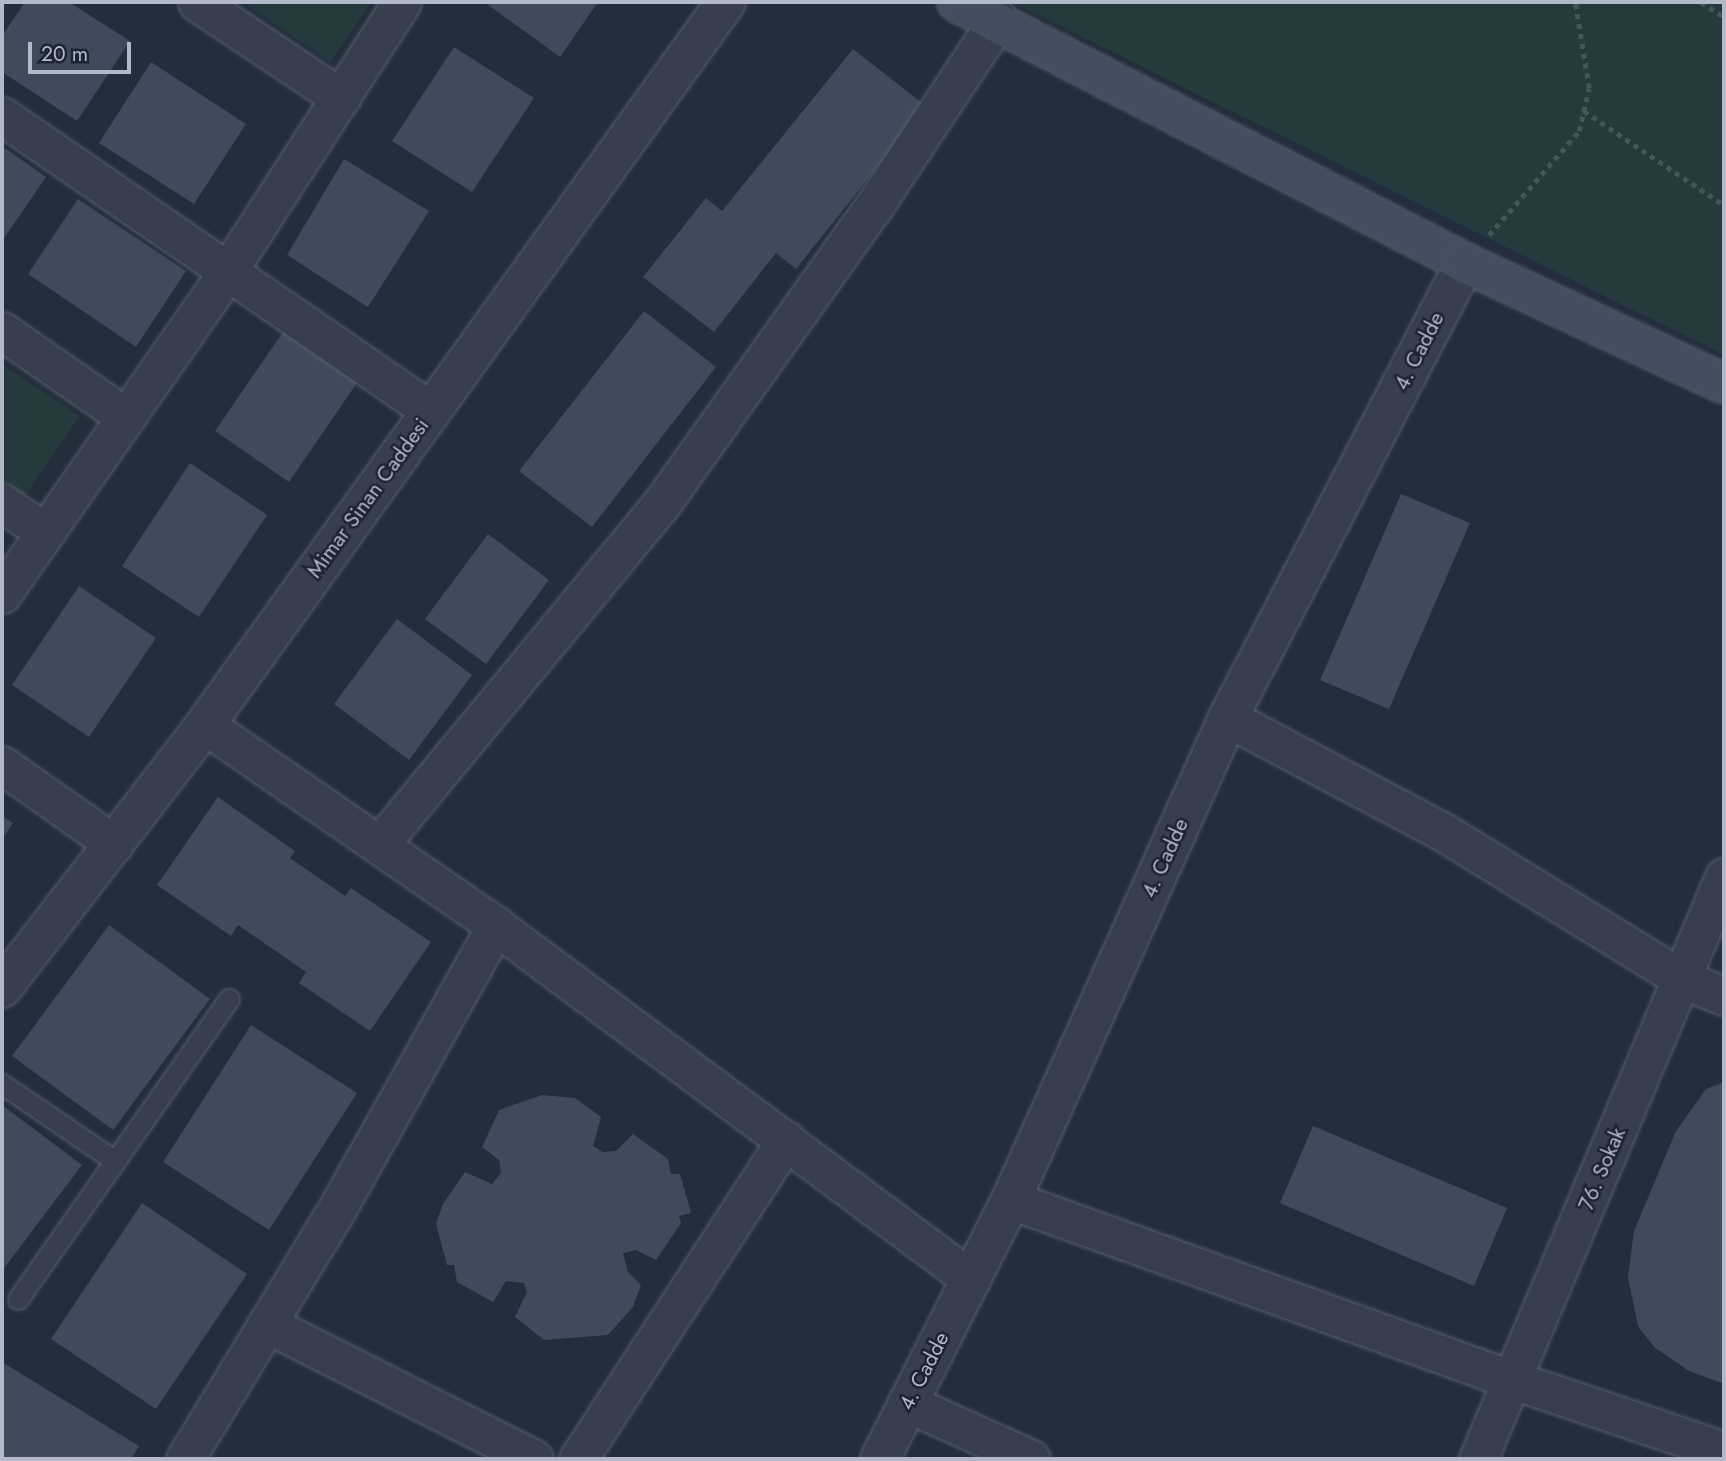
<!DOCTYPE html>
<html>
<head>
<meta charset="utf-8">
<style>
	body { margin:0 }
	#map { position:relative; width:1726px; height:1461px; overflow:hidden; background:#232d3c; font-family:Jost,sans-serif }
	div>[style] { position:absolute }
	.green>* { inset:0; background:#253a3d }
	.building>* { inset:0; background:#3f4b5b }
	.path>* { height:4.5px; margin-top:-2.25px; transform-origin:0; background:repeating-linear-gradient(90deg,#43575a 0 5px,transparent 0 10px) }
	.roads { filter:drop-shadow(0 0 2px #555d6a) drop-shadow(0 0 2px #555d6a) }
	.service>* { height:19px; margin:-9.5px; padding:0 9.5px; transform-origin:9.5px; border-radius:9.5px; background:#373f4c }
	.minor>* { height:37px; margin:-18.5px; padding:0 18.5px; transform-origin:18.5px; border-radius:18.5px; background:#373f4c }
	.tertiary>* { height:38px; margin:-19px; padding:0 19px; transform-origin:19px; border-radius:19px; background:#373f4c }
	.secondary>* { height:38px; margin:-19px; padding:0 19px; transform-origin:19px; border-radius:19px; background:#454e5f }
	span { translate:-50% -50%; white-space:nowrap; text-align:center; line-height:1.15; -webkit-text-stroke:5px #1c2431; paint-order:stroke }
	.street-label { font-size:21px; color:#b2bac8 }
	.frame { position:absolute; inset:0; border:4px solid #b2bac8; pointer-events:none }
	.scale { position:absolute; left:28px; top:42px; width:103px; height:32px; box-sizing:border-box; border:4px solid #b2bac8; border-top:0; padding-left:9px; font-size:21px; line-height:24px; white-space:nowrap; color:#b2bac8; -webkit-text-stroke:5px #1c2431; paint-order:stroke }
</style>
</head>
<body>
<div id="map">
	<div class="green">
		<div style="clip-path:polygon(242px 2px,372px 2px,330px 62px)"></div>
		<div style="clip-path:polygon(1011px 2px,1724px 2px,1724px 355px)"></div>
		<div style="clip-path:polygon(2px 364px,80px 416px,25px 495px,2px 479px)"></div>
	</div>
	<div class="building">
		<div style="clip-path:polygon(25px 2px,69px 2px,130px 41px,77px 121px,2px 72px,2px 36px)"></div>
		<div style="clip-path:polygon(484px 2px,598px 2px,560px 57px)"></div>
		<div style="clip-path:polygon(454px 47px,534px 98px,472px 192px,392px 141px)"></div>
		<div style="clip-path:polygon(853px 49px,926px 106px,796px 269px,776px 253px,714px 332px,643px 277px,706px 198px,722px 211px)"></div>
		<div style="clip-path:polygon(151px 62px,246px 124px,194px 204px,99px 143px)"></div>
		<div style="clip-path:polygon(2px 146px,46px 177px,2px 241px)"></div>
		<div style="clip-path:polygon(344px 159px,429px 211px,368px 307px,287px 255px)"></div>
		<div style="clip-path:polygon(78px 199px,186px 271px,136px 347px,28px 274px)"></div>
		<div style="clip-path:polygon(644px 311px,716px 367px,592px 527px,519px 471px)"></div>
		<div style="clip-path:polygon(287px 326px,361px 377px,289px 482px,215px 431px)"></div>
		<div style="clip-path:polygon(190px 463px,267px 515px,199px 617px,122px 566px)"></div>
		<div style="clip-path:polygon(1401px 494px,1470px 523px,1389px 709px,1320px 680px)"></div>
		<div style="clip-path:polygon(488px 534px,549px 580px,486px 664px,425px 619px)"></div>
		<div style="clip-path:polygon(79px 586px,156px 638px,89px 737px,12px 685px)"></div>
		<div style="clip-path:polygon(397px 619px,472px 675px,409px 760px,334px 704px)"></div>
		<div style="clip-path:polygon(218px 797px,295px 851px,290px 858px,345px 896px,351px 888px,431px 942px,370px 1031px,299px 983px,306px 972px,238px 925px,231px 936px,157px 885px)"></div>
		<div style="clip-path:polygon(2px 816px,13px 823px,2px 839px)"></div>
		<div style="clip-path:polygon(109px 925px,210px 999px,113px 1130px,12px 1056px)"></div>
		<div style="clip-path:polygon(251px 1025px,357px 1093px,269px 1230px,163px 1162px)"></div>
		<div style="clip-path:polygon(1724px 1082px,1724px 1384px,1689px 1371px,1654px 1347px,1638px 1326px,1628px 1277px,1634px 1231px,1676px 1131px,1706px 1089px)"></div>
		<div style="clip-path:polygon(542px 1095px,575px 1098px,601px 1117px,593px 1146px,603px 1152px,616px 1151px,633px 1134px,668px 1159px,671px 1174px,680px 1174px,691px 1213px,679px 1216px,681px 1223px,656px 1260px,636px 1250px,623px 1253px,628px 1272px,641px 1285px,633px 1307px,608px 1335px,544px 1340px,515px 1317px,527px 1292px,524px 1283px,506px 1281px,493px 1302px,457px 1282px,454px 1265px,447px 1265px,436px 1224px,443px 1204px,465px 1172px,492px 1184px,501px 1173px,499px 1160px,482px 1147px,499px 1110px)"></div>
		<div style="clip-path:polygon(2px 1105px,82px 1165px,2px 1271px)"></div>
		<div style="clip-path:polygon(1313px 1126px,1507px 1208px,1474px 1286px,1280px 1203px)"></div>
		<div style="clip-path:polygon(142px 1203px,247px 1274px,156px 1409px,51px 1339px)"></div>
		<div style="clip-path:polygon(2px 1362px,139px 1446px,131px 1459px,2px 1459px)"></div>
	</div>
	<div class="path">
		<div style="left:1701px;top:2px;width:27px;rotate:33deg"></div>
		<div style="left:1584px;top:111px;width:169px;rotate:33.9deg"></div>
		<div style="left:1489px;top:235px;width:138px;rotate:-49.1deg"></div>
		<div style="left:1579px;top:131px;width:44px;rotate:-76.9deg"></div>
		<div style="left:1589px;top:88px;width:87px;rotate:-99.2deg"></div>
	</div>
	<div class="roads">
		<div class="service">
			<div style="left:2px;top:1084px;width:137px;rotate:34.3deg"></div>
			<div style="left:18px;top:1299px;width:367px;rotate:-54.9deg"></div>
		</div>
		<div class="minor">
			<div style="left:197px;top:2px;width:173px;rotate:33.7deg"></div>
			<div style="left:2px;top:116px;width:521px;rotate:34.51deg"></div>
			<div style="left:2px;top:331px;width:147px;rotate:34.8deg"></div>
			<div style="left:2px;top:503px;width:52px;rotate:34deg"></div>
			<div style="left:2px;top:594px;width:391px;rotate:-55deg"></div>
			<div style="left:226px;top:274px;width:324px;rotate:-57.1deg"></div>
			<div style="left:1228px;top:718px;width:246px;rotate:27.9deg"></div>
			<div style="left:1445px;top:833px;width:281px;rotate:31.6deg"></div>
			<div style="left:1684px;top:980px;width:43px;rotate:21.8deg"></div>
			<div style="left:205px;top:725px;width:354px;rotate:34.6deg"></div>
			<div style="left:496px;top:926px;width:592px;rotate:36.62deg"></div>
			<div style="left:2px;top:765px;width:137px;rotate:35.2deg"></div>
			<div style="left:379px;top:845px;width:444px;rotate:-50.4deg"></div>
			<div style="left:662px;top:503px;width:361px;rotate:-54.5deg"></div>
			<div style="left:872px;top:209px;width:228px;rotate:-56.4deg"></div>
			<div style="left:1011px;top:1200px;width:533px;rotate:19.73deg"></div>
			<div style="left:1513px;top:1380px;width:223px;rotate:18.6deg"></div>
			<div style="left:267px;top:1324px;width:299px;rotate:26.8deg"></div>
			<div style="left:907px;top:1403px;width:136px;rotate:24.3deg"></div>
			<div style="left:185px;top:1459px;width:285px;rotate:-58.7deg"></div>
			<div style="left:333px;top:1216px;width:333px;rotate:-60.7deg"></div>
			<div style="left:578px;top:1459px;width:381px;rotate:-56.9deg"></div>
			<div style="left:1478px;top:1459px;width:632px;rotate:-67.09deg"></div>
		</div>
		<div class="tertiary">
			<div style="left:2px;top:988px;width:332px;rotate:-52.3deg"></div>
			<div style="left:205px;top:725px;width:891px;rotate:-54.22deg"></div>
			<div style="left:880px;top:1459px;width:290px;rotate:-63.2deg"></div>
			<div style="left:1011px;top:1200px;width:529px;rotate:-65.76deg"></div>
			<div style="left:1228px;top:718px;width:513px;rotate:-62.49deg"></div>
		</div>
		<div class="secondary">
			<div style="left:957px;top:2px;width:571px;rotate:27.19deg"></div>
			<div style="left:1465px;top:263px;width:286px;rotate:25deg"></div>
		</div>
	</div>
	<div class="street-label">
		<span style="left:1419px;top:351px;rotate:-63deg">4. Cadde</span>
		<span style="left:368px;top:498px;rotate:-54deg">Mimar Sinan Caddesi</span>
		<span style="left:1165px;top:858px;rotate:-66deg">4. Cadde</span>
		<span style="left:1602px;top:1169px;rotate:-67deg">76. Sokak</span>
		<span style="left:924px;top:1371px;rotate:-63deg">4. Cadde</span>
	</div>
	<div class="frame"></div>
	<div class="scale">20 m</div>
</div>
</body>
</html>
